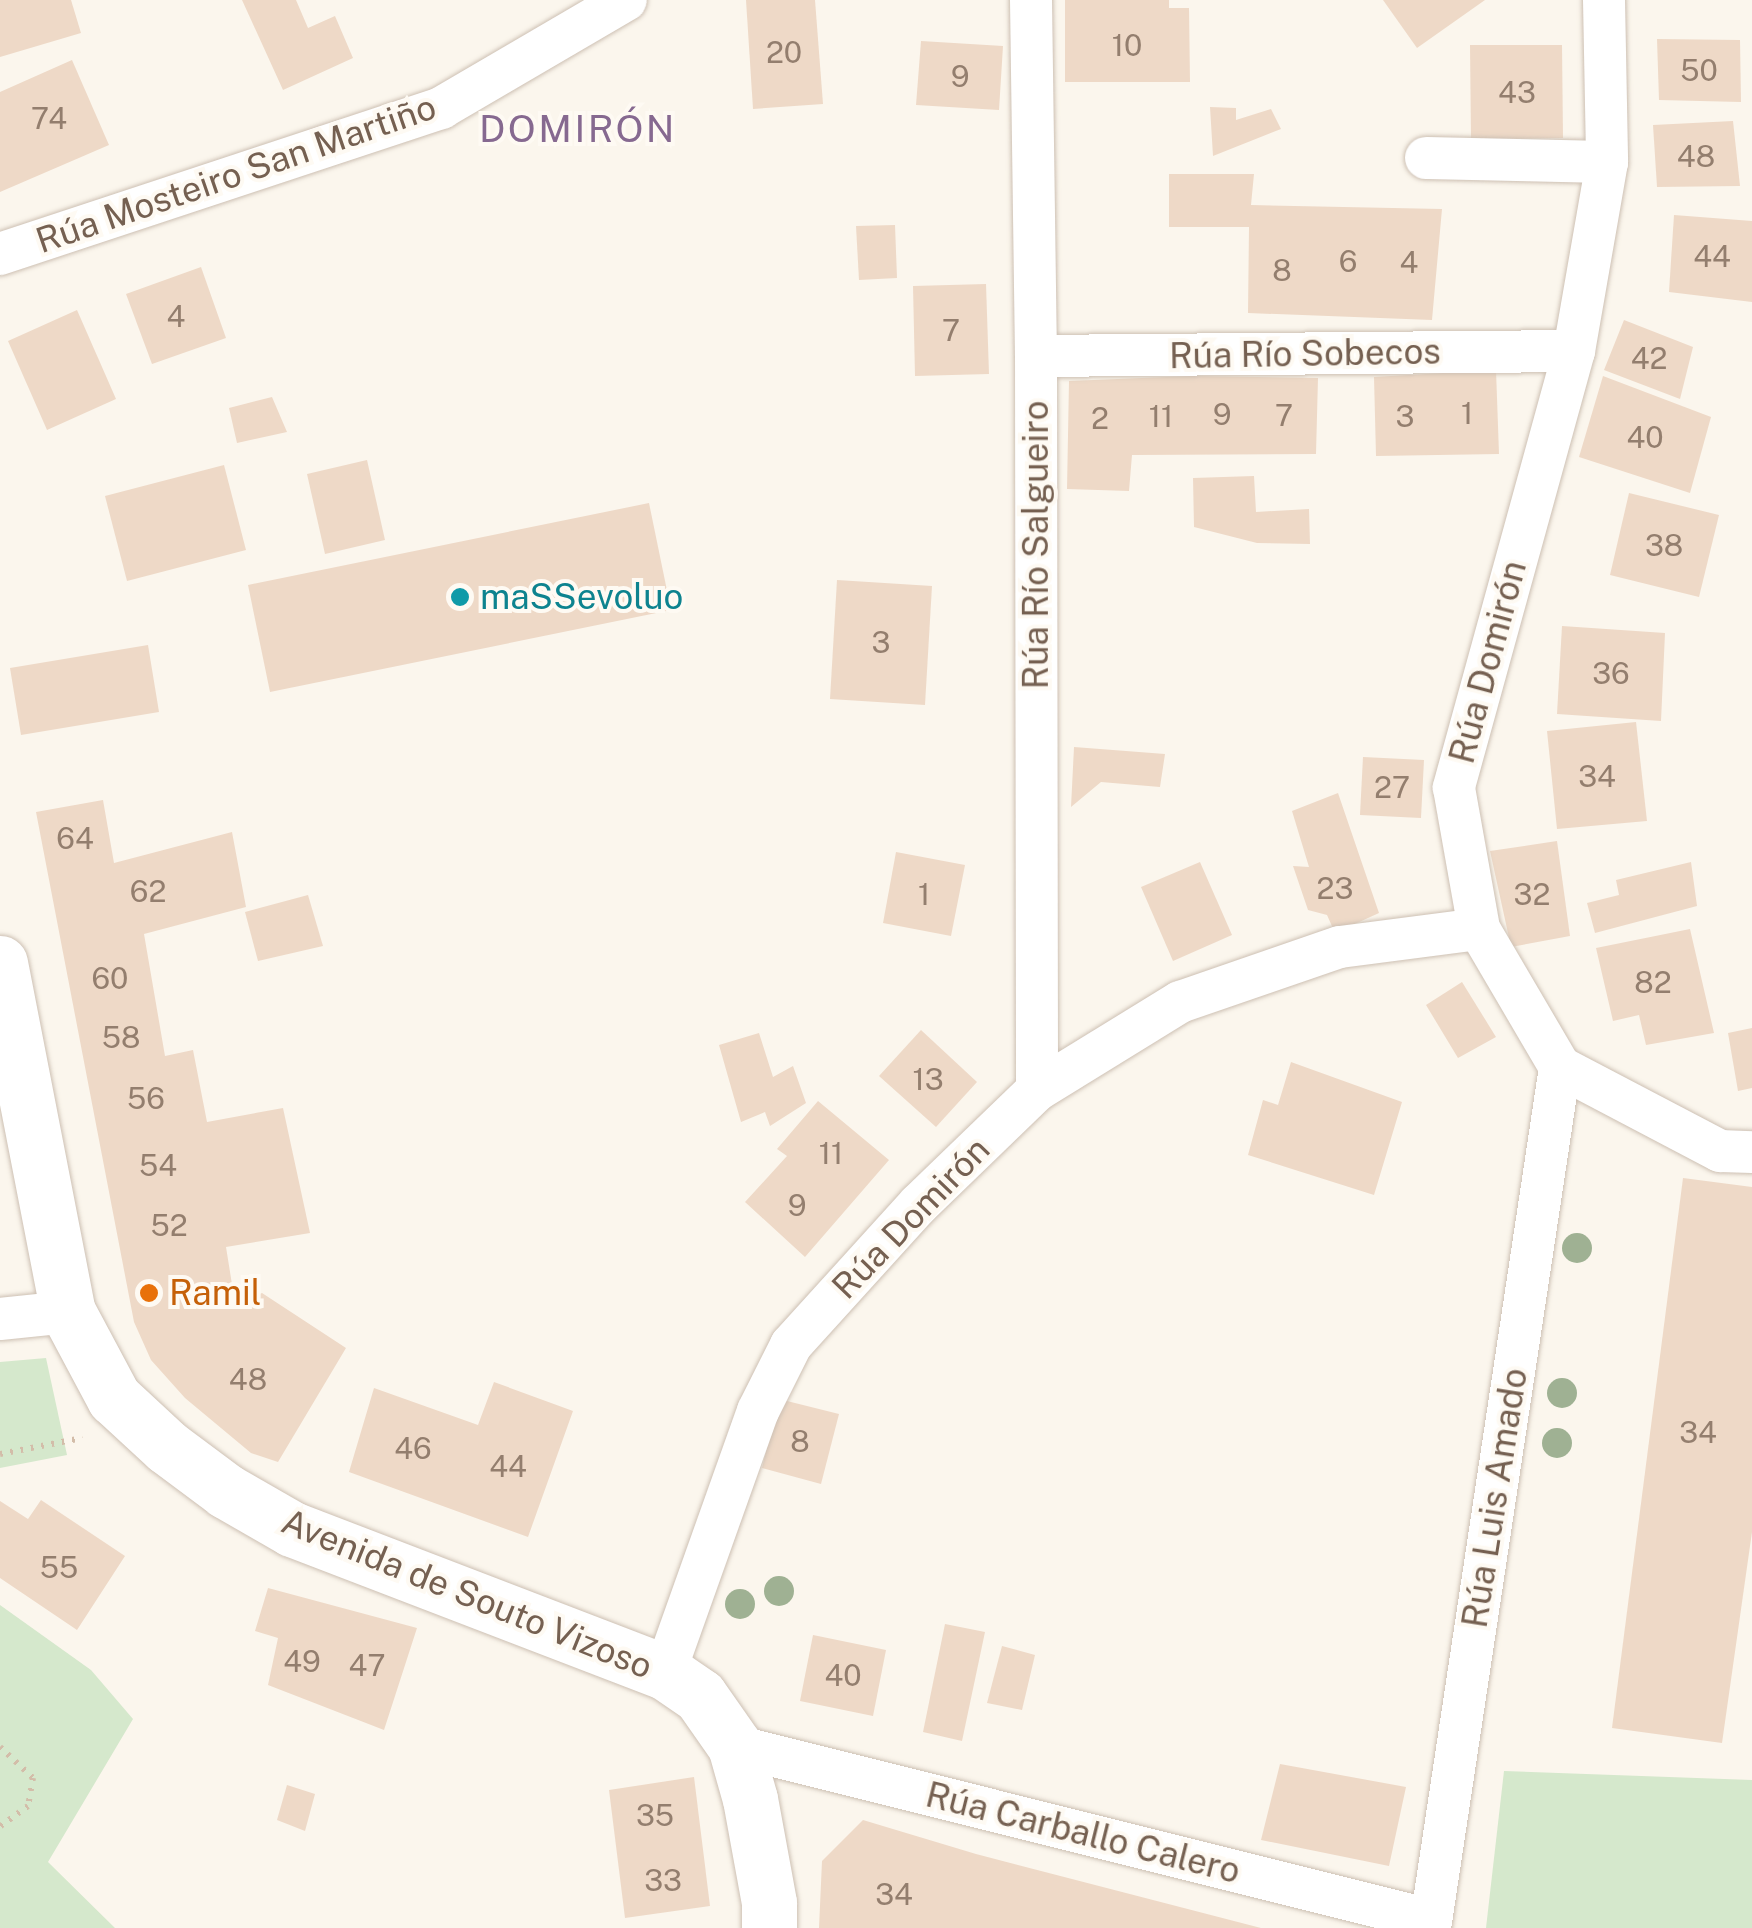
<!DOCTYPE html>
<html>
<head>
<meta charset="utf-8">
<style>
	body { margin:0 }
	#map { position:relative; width:1752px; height:1928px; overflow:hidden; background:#fbf6ed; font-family:"Public Sans",sans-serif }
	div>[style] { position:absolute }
	.green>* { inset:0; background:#d5e8cc }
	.building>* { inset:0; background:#eed9c7 }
	.path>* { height:6px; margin-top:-3px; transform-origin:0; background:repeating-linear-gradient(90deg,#d3bda9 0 2.5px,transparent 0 10.5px) }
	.roads { filter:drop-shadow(0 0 2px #cdc0b3) drop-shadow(0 0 2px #cdc0b3) }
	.street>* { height:42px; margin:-21px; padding:0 21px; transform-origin:21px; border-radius:21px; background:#fff }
	.secondary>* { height:55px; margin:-27.5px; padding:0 27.5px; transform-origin:27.5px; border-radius:27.5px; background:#fff }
	.trees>* { width:30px; height:30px; margin:-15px; border-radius:50%; background:#9fb193 }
	.dots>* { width:28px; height:28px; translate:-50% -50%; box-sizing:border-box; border:5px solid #fefaf3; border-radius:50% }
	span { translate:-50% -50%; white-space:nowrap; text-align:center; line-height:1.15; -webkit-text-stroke:8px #fefaf3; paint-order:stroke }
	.number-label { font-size:30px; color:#937e6e }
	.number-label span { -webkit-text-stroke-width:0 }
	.street-label { font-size:35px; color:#756051 }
	.culture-label { font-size:35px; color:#0d838f }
	.left { translate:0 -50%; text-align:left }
	.food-label { font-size:35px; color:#c56008 }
	.neighbourhood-label { font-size:38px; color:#866990; letter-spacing:2.5px }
</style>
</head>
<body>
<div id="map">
	<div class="green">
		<div style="clip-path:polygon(46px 1358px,67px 1455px,0 1468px,0 1362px)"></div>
		<div style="clip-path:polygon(0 1605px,91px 1670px,133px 1719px,48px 1862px,115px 1928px,0 1928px)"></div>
		<div style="clip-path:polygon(1504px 1771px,1752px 1780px,1752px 1928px,1486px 1928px)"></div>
	</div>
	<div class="building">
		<div style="clip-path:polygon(0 0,71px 0,81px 33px,0 57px)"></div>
		<div style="clip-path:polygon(242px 0,296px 0,308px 28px,335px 16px,353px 58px,283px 90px)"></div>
		<div style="clip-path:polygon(746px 0,815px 0,823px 104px,753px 109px)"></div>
		<div style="clip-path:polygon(1065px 0,1169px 0,1169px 8px,1189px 8px,1190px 82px,1065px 82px)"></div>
		<div style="clip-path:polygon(1383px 0,1485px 0,1417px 48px)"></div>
		<div style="clip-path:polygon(1657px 39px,1740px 40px,1741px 102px,1659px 100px)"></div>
		<div style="clip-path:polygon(921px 41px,1003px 46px,999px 110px,916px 105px)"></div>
		<div style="clip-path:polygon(1470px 45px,1562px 45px,1563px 138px,1471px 139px)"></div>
		<div style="clip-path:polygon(72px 60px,109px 145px,0 192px,0 92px)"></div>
		<div style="clip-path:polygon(1210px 107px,1236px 108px,1236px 120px,1271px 109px,1281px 129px,1213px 156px)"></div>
		<div style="clip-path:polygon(1733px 121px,1740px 186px,1657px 187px,1653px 125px)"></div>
		<div style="clip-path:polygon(1169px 174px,1254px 174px,1251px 205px,1442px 209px,1432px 320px,1248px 313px,1249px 227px,1169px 227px)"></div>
		<div style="clip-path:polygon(1674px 215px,1752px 221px,1752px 302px,1669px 292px)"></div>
		<div style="clip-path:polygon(895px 225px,897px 278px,859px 280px,856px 226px)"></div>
		<div style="clip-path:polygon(201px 267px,226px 338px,152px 364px,126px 294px)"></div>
		<div style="clip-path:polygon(986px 284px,989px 374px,915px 376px,913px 286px)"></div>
		<div style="clip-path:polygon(77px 310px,116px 399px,47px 430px,8px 341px)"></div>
		<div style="clip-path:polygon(1624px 320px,1693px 347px,1680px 399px,1604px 370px)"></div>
		<div style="clip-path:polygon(1496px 370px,1499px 454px,1376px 456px,1374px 377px)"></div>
		<div style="clip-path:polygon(1191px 376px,1318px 378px,1316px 454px,1132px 455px,1129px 491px,1067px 489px,1069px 381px)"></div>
		<div style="clip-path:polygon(1603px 376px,1711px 417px,1690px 493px,1579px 457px)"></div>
		<div style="clip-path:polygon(272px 397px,287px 432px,237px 443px,229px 408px)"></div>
		<div style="clip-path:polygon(367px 460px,385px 540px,325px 554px,307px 474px)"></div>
		<div style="clip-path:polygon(224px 465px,246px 550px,127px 581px,105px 496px)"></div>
		<div style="clip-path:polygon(1254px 476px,1256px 512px,1309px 509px,1310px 544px,1257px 543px,1194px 527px,1193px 478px)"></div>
		<div style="clip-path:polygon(1629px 493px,1719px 515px,1699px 597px,1610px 575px)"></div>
		<div style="clip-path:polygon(649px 503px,671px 610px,270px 692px,248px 585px)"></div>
		<div style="clip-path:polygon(837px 580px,932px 586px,925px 705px,830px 699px)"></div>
		<div style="clip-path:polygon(1562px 626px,1665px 633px,1661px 721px,1557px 714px)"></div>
		<div style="clip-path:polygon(148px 645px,159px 712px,21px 735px,10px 668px)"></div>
		<div style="clip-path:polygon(1636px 722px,1647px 821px,1557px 829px,1547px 731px)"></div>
		<div style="clip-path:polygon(1074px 747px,1165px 754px,1160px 787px,1101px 782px,1071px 807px)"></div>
		<div style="clip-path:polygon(1363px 757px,1424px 760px,1421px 818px,1360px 815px)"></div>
		<div style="clip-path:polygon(1338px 793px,1379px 913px,1335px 933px,1327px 915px,1308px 910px,1293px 866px,1309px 867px,1292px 811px)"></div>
		<div style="clip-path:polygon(103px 800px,114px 863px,232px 832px,246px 907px,144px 934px,165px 1056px,193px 1050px,207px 1122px,283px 1108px,310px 1233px,226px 1247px,235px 1303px,262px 1293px,346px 1348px,278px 1462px,251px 1453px,185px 1398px,151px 1360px,134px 1322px,36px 812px)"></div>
		<div style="clip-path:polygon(1557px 841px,1570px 936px,1511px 947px,1490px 851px)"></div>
		<div style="clip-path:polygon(896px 852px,965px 865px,951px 936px,883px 923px)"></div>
		<div style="clip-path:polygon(1200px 862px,1232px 935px,1173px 961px,1141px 887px)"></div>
		<div style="clip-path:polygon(1691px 862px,1697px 906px,1595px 933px,1587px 903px,1619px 895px,1616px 880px)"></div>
		<div style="clip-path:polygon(308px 895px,323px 946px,258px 961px,245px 912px)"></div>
		<div style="clip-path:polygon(1690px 929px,1714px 1033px,1646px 1045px,1639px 1015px,1613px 1021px,1596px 948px)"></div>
		<div style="clip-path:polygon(1462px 982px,1496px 1037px,1458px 1058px,1426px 1005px)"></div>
		<div style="clip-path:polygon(1752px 1028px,1752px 1088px,1738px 1091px,1728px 1033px)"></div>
		<div style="clip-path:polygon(921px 1030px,977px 1082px,936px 1127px,879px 1076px)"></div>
		<div style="clip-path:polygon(759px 1033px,773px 1077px,793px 1066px,806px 1103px,770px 1126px,765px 1112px,741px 1122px,719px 1045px)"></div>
		<div style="clip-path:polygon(1291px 1062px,1402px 1102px,1374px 1195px,1248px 1155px,1263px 1100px,1278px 1105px)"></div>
		<div style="clip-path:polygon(818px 1101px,889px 1160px,805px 1257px,745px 1202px,787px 1156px,777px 1149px)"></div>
		<div style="clip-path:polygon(1683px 1178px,1752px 1187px,1752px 1532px,1722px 1743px,1612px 1728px)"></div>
		<div style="clip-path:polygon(494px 1382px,573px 1411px,528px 1537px,349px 1472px,374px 1388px,478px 1425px)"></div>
		<div style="clip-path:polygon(779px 1399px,839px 1414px,821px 1484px,762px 1468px)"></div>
		<div style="clip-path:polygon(41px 1500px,125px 1556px,77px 1630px,0 1578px,0 1501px,28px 1519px)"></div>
		<div style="clip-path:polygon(268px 1588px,417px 1628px,384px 1730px,268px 1685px,278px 1638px,255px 1631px)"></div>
		<div style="clip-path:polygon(945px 1624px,985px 1632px,962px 1741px,923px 1732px)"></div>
		<div style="clip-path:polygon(813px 1635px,886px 1650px,873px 1716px,800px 1701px)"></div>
		<div style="clip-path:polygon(1002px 1646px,1035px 1655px,1022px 1710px,987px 1703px)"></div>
		<div style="clip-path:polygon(1280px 1764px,1406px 1787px,1389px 1866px,1261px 1840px)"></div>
		<div style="clip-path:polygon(694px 1777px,710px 1906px,625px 1918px,609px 1790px)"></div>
		<div style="clip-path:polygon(287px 1785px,315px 1794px,305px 1831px,277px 1820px)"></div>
		<div style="clip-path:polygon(863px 1820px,976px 1854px,1261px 1928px,819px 1928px,822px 1861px)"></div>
	</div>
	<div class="path">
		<div style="left:0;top:1454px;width:84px;rotate:-11deg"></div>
		<div style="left:0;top:1747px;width:45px;rotate:43.2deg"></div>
		<div style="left:33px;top:1778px;width:28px;rotate:100deg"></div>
		<div style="left:28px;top:1806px;width:34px;rotate:144deg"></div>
	</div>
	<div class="roads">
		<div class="street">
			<div style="left:1031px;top:0;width:356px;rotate:89.2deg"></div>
			<div style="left:1036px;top:356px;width:734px;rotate:89.92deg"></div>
			<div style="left:1604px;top:0;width:162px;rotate:88.9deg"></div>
			<div style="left:1607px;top:162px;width:192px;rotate:99.9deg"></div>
			<div style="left:1574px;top:351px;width:453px;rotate:105.4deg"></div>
			<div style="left:1454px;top:788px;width:143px;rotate:79.9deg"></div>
			<div style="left:1479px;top:929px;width:160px;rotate:59.6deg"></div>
			<div style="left:1560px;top:1067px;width:181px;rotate:27.7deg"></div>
			<div style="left:1720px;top:1151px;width:32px;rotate:2deg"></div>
			<div style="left:1426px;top:158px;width:181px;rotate:1.3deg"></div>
			<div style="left:0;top:254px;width:465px;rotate:-18.3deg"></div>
			<div style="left:441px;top:108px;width:214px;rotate:-30.3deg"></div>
			<div style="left:1036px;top:356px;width:538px;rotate:-0.53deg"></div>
			<div style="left:0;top:1319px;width:68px;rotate:-5.9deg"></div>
			<div style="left:665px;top:1672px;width:277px;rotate:-70.4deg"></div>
			<div style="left:758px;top:1411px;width:74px;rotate:-63.4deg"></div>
			<div style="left:791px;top:1345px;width:190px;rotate:-47.8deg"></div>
			<div style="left:919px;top:1204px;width:164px;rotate:-44deg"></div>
			<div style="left:1037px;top:1090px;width:168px;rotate:-31.6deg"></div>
			<div style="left:1180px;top:1002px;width:169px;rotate:-19deg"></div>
			<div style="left:1340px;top:947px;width:140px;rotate:-7.4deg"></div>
			<div style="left:735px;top:1746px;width:717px;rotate:14.04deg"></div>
			<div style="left:1430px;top:1928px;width:871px;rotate:-81.41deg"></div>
		</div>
		<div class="secondary">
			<div style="left:0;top:963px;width:356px;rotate:79deg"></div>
			<div style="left:68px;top:1312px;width:98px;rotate:61.9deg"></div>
			<div style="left:114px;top:1398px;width:72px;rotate:42.8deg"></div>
			<div style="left:167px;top:1447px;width:74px;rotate:36.7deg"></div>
			<div style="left:226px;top:1491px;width:76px;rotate:29.9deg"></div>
			<div style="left:292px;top:1529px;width:399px;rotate:21deg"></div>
			<div style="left:665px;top:1672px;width:42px;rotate:34.4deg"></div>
			<div style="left:700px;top:1696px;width:61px;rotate:55deg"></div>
			<div style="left:735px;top:1746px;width:55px;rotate:74.2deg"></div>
			<div style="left:750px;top:1799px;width:106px;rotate:79.6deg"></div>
			<div style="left:769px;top:1903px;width:25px;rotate:90deg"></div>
		</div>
	</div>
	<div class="trees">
		<div style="left:1577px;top:1248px"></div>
		<div style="left:1562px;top:1393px"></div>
		<div style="left:1557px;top:1443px"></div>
		<div style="left:779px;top:1591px"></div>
		<div style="left:740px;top:1604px"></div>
	</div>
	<div class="dots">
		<div style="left:460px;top:597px;background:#0f9aa8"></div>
		<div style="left:149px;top:1293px;background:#e8710a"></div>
	</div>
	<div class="number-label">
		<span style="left:1127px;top:45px">10</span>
		<span style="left:784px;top:52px">20</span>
		<span style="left:1699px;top:70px">50</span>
		<span style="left:960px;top:76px">9</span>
		<span style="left:1517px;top:92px">43</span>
		<span style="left:49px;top:118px">74</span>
		<span style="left:1696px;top:156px">48</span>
		<span style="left:1712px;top:256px">44</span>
		<span style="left:1348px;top:261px">6</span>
		<span style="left:1409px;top:262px">4</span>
		<span style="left:1282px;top:270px">8</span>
		<span style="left:176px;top:316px">4</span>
		<span style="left:951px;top:330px">7</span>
		<span style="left:1649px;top:358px">42</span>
		<span style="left:1467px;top:413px">1</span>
		<span style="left:1222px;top:414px">9</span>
		<span style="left:1284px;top:415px">7</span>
		<span style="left:1161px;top:416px">11</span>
		<span style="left:1405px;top:416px">3</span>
		<span style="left:1100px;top:418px">2</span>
		<span style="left:1645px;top:437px">40</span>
		<span style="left:1664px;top:545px">38</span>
		<span style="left:881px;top:642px">3</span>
		<span style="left:1611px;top:673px">36</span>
		<span style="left:1597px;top:776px">34</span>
		<span style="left:1392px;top:787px">27</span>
		<span style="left:75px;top:838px">64</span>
		<span style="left:1335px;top:888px">23</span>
		<span style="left:148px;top:891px">62</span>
		<span style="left:924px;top:894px">1</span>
		<span style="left:1532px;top:894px">32</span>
		<span style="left:110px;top:978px">60</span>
		<span style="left:1653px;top:982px">82</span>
		<span style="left:121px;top:1037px">58</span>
		<span style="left:928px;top:1079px">13</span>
		<span style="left:146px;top:1098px">56</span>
		<span style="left:831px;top:1153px">11</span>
		<span style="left:158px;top:1165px">54</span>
		<span style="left:797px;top:1205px">9</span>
		<span style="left:169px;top:1225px">52</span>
		<span style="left:248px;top:1379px">48</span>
		<span style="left:1698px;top:1432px">34</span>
		<span style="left:800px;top:1441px">8</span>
		<span style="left:413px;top:1448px">46</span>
		<span style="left:508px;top:1466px">44</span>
		<span style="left:59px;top:1567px">55</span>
		<span style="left:302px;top:1661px">49</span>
		<span style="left:367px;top:1665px">47</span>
		<span style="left:843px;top:1675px">40</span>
		<span style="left:655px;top:1815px">35</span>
		<span style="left:663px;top:1880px">33</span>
		<span style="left:894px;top:1894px">34</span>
	</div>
	<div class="street-label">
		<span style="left:236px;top:174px;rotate:-19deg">Rúa Mosteiro San Martiño</span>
		<span style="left:1305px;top:354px;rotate:-1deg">Rúa Río Sobecos</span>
		<span style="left:1036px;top:545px;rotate:-90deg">Rúa Río Salgueiro</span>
		<span style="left:1488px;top:662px;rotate:-75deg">Rúa Domirón</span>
		<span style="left:911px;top:1218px;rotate:-46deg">Rúa Domirón</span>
		<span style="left:1495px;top:1498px;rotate:-81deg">Rúa Luis Amado</span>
		<span style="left:467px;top:1594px;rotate:22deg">Avenida de Souto Vizoso</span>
		<span style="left:1083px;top:1833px;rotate:14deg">Rúa Carballo Calero</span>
	</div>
	<div class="culture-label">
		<span class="left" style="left:480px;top:597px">maSSevoluo</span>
	</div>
	<div class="food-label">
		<span class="left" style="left:169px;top:1293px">Ramil</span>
	</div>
	<div class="neighbourhood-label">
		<span style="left:578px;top:129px">DOMIRÓN</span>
	</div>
</div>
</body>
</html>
